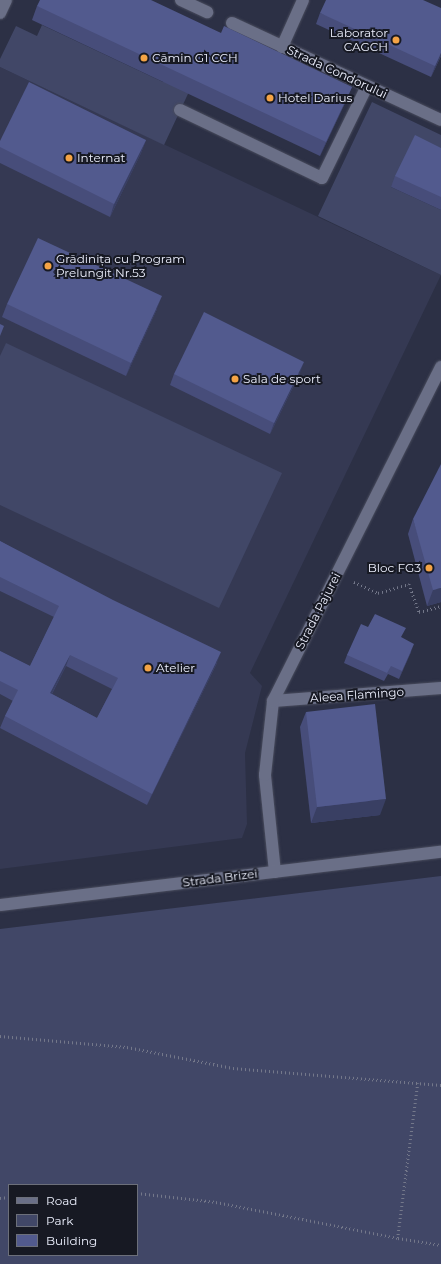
<!DOCTYPE html>
<html>
<head>
<meta charset="utf-8">
<style>
	body { margin:0 }
	#map { position:relative; width:441px; height:1264px; overflow:hidden; background:#2c3045; font-family:Montserrat,sans-serif }
	div>[style] { position:absolute }
	.built>* { inset:0; background:#353953 }
	.green>* { inset:0; background:#414767 }
	.path>* { height:2.5px; margin-top:-1.25px; transform-origin:0; background:repeating-linear-gradient(90deg,#74788a 0 1px,transparent 0 4px) }
	.roads { filter:drop-shadow(0 0 1px #494c5d) drop-shadow(0 0 1px #494c5d) }
	.lane>* { height:12px; margin:-6px; padding:0 6px; transform-origin:6px; border-radius:6px; background:#6a6f87 }
	.street>* { height:12px; margin:-6px; padding:0 6px; transform-origin:6px; border-radius:6px; background:#6a6f87 }
	.wall>* { inset:0; background:#474d7a }
	.shaded-wall>* { inset:0; background:#393f63 }
	.building>* { inset:0; background:#525a8e }
	.dots>* { width:11px; height:11px; translate:-50% -50%; box-sizing:border-box; border:2px solid #171923; border-radius:50% }
	span { translate:-50% -50%; white-space:nowrap; text-align:center; line-height:1.15; -webkit-text-stroke:4px #171923; paint-order:stroke }
	.poi-label { font-size:12px; color:#eceffd }
	.right { translate:-100% -50%; text-align:right }
	.left { translate:0 -50%; text-align:left }
	.street-label { font-size:12px; color:#eceffd }
	.legend { position:absolute; left:8px; top:1184px; width:130px; height:72px; box-sizing:border-box; background:#171923; border:1px solid #6c6f7a; margin:0; padding:5px 7px; list-style:none; font-size:12px; color:#eceffd }
	.legend li { display:flex; align-items:center; gap:8px; height:20px }
	.legend b { width:20px; border:1px solid #6c6f7a }
</style>
</head>
<body>
<div id="map">
	<div class="built">
		<div style="clip-path:polygon(0 67px,441px 275px,250px 673px,262px 686px,245px 753px,247px 824px,242px 838px,0 869px)"></div>
	</div>
	<div class="green">
		<div style="clip-path:polygon(42px 25px,163px 82px,187px 34px,217px 32px,164px 145px,0 67px,0 59px,16px 26px,37px 36px)"></div>
		<div style="clip-path:polygon(372px 102px,441px 135px,441px 161px,391px 187px,441px 210px,441px 275px,318px 216px)"></div>
		<div style="clip-path:polygon(6px 343px,282px 473px,219px 608px,0 505px,0 356px)"></div>
		<div style="clip-path:polygon(evenodd,441px 876px,441px 1264px,0 1264px,0 929px,441px 876px,9px 1185px,137px 1185px,137px 1255px,9px 1255px,9px 1185px)"></div>
	</div>
	<div class="path">
		<div style="left:354px;top:582px;width:26px;rotate:25deg"></div>
		<div style="left:378px;top:593px;width:32px;rotate:-16deg"></div>
		<div style="left:409px;top:584px;width:30px;rotate:70deg"></div>
		<div style="left:419px;top:612px;width:23px;rotate:-15deg"></div>
		<div style="left:0;top:1036px;width:127px;rotate:5deg"></div>
		<div style="left:127px;top:1047px;width:108px;rotate:11.2deg"></div>
		<div style="left:233px;top:1068px;width:209px;rotate:4.7deg"></div>
		<div style="left:418px;top:1083px;width:156px;rotate:97.4deg"></div>
		<div style="left:398px;top:1238px;width:44px;rotate:9.2deg"></div>
		<div style="left:137px;top:1193px;width:80px;rotate:6.5deg"></div>
		<div style="left:216px;top:1202px;width:186px;rotate:11.2deg"></div>
		<div style="left:0;top:1198px;width:9px;rotate:-6deg"></div>
	</div>
	<div class="roads">
		<div class="lane">
			<div style="left:282px;top:47px;width:51px;rotate:-65.9deg"></div>
			<div style="left:180px;top:110px;width:157px;rotate:25.6deg"></div>
			<div style="left:322px;top:178px;width:102px;rotate:-63.9deg"></div>
		</div>
		<div class="street">
			<div style="left:181px;top:0;width:29px;rotate:25deg"></div>
			<div style="left:0;top:13px;width:14px;rotate:-65deg"></div>
			<div style="left:232px;top:23px;width:230px;rotate:24.9deg"></div>
			<div style="left:273px;top:701px;width:169px;rotate:-4.4deg"></div>
			<div style="left:275px;top:872px;width:98px;rotate:-95.9deg"></div>
			<div style="left:265px;top:775px;width:74px;rotate:-83.8deg"></div>
			<div style="left:273px;top:701px;width:374px;rotate:-63.3deg"></div>
			<div style="left:0;top:905px;width:444px;rotate:-6.9deg"></div>
		</div>
	</div>
	<div class="wall">
		<div style="clip-path:polygon(37px 6px,221px 33px,352px 87px,346px 101px,320px 156px,32px 20px)"></div>
		<div style="clip-path:polygon(320px 13px,441px 56px,431px 77px,316px 24px)"></div>
		<div style="clip-path:polygon(146px 140px,141px 153px,110px 217px,0 163px,0 141px)"></div>
		<div style="clip-path:polygon(441px 148px,441px 210px,391px 187px,395px 176px)"></div>
		<div style="clip-path:polygon(7px 304px,157px 309px,126px 376px,2px 317px)"></div>
		<div style="clip-path:polygon(300px 373px,270px 434px,170px 385px,174px 374px)"></div>
		<div style="clip-path:polygon(413px 519px,441px 602px,427px 606px,408px 534px)"></div>
		<div style="clip-path:polygon(evenodd,0 541px,217px 663px,147px 805px,0 728px,5px 716px,13px 701px,0 694px,0 651px,30px 666px,54px 617px,0 591px,0 541px,66px 666px,112px 689px,97px 718px,52px 694px,66px 666px)"></div>
		<div style="clip-path:polygon(368px 627px,402px 638px,411px 652px,399px 679px,388px 674px,384px 681px,344px 663px,347px 655px)"></div>
		<div style="clip-path:polygon(306px 712px,380px 815px,311px 823px,300px 727px)"></div>
	</div>
	<div class="shaded-wall">
		<div style="clip-path:polygon(441px 53px,441px 56px,431px 77px,435px 66px)"></div>
		<div style="clip-path:polygon(352px 87px,346px 101px,320px 156px,326px 142px)"></div>
		<div style="clip-path:polygon(146px 140px,141px 153px,110px 217px,114px 204px)"></div>
		<div style="clip-path:polygon(162px 296px,157px 309px,126px 376px,131px 363px)"></div>
		<div style="clip-path:polygon(304px 362px,300px 373px,270px 434px,274px 423px)"></div>
		<div style="clip-path:polygon(441px 588px,441px 602px,427px 606px,433px 590px)"></div>
		<div style="clip-path:polygon(414px 644px,411px 652px,399px 679px,402px 671px)"></div>
		<div style="clip-path:polygon(221px 652px,217px 663px,147px 805px,152px 794px)"></div>
		<div style="clip-path:polygon(70px 655px,66px 666px,46px 705px,50px 693px)"></div>
		<div style="clip-path:polygon(386px 799px,380px 815px,311px 823px,317px 807px)"></div>
	</div>
	<div class="building">
		<div style="clip-path:polygon(40px 0,151px 0,221px 33px,224px 26px,352px 87px,326px 142px,37px 6px)"></div>
		<div style="clip-path:polygon(326px 0,423px 0,441px 8px,441px 53px,435px 66px,320px 13px)"></div>
		<div style="clip-path:polygon(29px 82px,146px 140px,114px 204px,0 147px,0 141px)"></div>
		<div style="clip-path:polygon(415px 135px,441px 148px,441px 197px,395px 176px)"></div>
		<div style="clip-path:polygon(38px 238px,162px 296px,131px 363px,7px 304px)"></div>
		<div style="clip-path:polygon(204px 312px,304px 362px,274px 423px,174px 374px)"></div>
		<div style="clip-path:polygon(0 324px,4px 326px,0 336px)"></div>
		<div style="clip-path:polygon(441px 464px,441px 588px,433px 590px,413px 519px)"></div>
		<div style="clip-path:polygon(evenodd,0 541px,113px 600px,221px 652px,152px 794px,5px 716px,18px 690px,0 681px,0 651px,30px 666px,59px 606px,0 577px,0 541px,70px 655px,118px 678px,97px 718px,50px 693px,70px 655px)"></div>
		<div style="clip-path:polygon(375px 614px,406px 628px,401px 637px,414px 644px,402px 671px,391px 666px,387px 673px,347px 655px,361px 624px,368px 627px)"></div>
		<div style="clip-path:polygon(375px 704px,386px 799px,317px 807px,306px 712px)"></div>
	</div>
	<div class="dots">
		<div style="left:396px;top:40px;background:#f4a345"></div>
		<div style="left:144px;top:58px;background:#f4a345"></div>
		<div style="left:270px;top:98px;background:#f4a345"></div>
		<div style="left:69px;top:158px;background:#f4a345"></div>
		<div style="left:48px;top:266px;background:#f4a345"></div>
		<div style="left:235px;top:379px;background:#f4a345"></div>
		<div style="left:429px;top:568px;background:#f4a345"></div>
		<div style="left:148px;top:668px;background:#f4a345"></div>
	</div>
	<div class="poi-label">
		<span class="right" style="left:388px;top:40px">Laborator<br>CAGCH</span>
		<span class="left" style="left:152px;top:58px">Cămin G1 CCH</span>
		<span class="left" style="left:278px;top:98px">Hotel Darius</span>
		<span class="left" style="left:77px;top:158px">Internat</span>
		<span class="left" style="left:56px;top:266px">Grădinița cu Program<br>Prelungit Nr.53</span>
		<span class="left" style="left:243px;top:379px">Sala de sport</span>
		<span class="right" style="left:421px;top:568px">Bloc FG3</span>
		<span class="left" style="left:156px;top:668px">Atelier</span>
	</div>
	<div class="street-label">
		<span style="left:337px;top:72px;rotate:25deg">Strada Condorului</span>
		<span style="left:318px;top:611px;rotate:-63deg">Strada Pajurei</span>
		<span style="left:357px;top:695px;rotate:-4deg">Aleea Flamingo</span>
		<span style="left:220px;top:878px;rotate:-7deg">Strada Brizei</span>
	</div>
	<ul class="legend">
	<li><b style="height:5px;background:#6a6f87"></b>Road</li>
	<li><b style="height:11px;background:#414767"></b>Park</li>
	<li><b style="height:11px;background:#525a8e"></b>Building</li>
	</ul>
</div>
</body>
</html>
